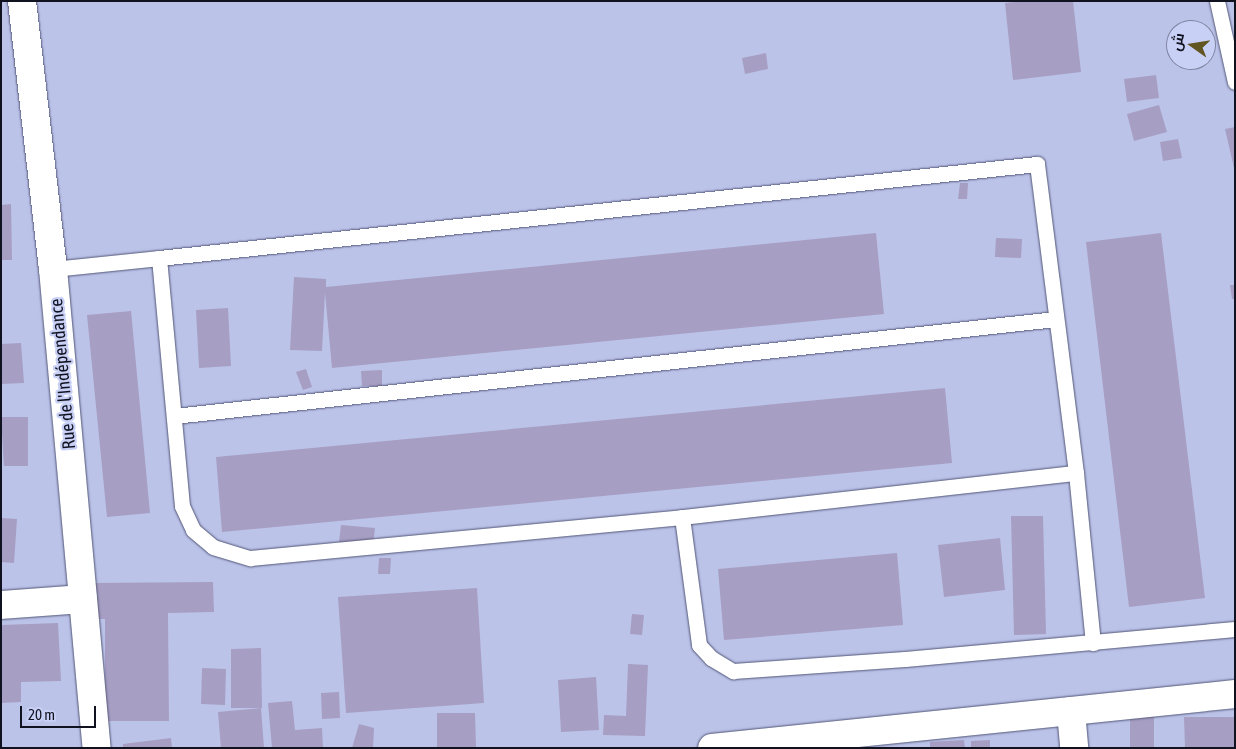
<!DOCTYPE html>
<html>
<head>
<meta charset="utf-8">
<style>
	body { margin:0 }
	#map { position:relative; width:1236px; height:749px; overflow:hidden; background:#bcc3e9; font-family:"Asap Condensed",Cairo,sans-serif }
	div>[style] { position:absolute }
	.building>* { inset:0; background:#a79ec3 }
	.roads { filter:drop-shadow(0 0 1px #515777) drop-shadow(0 0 1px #515777) }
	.lane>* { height:15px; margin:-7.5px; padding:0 7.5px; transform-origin:7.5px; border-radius:7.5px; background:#fff }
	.street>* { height:28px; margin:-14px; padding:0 14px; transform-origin:14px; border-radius:14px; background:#fff }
	.secondary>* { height:28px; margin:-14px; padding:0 14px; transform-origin:14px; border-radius:14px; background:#fff }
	span { translate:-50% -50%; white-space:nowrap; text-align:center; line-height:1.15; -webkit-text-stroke:4.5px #c9d0f6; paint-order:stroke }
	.street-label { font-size:18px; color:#10121f }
	.frame { position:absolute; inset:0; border:2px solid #10121f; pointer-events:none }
	.north { position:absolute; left:1166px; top:20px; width:50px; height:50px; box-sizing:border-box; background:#c9d0f6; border:1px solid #7f84a0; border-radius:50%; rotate:283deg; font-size:14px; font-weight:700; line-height:20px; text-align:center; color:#10121f }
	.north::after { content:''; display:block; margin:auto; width:18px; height:22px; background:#615522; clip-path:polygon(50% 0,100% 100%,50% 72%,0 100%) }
	.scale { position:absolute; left:20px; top:706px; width:76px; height:22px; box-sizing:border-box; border:2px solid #10121f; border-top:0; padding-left:6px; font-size:15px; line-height:18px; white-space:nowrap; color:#10121f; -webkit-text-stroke:4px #c9d0f6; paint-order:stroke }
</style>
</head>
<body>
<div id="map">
	<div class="building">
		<div style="clip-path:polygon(1024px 1px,1073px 1px,1081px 72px,1013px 80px,1005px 3px)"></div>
		<div style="clip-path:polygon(766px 53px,768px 69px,745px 74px,742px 58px)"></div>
		<div style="clip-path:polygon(1156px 75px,1159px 98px,1127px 102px,1124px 79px)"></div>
		<div style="clip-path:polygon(1159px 105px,1167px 132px,1134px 141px,1127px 114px)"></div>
		<div style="clip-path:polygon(1235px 127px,1235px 168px,1234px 168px,1225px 129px)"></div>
		<div style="clip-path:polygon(1178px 139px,1182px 158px,1163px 161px,1160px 142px)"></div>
		<div style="clip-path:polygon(960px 183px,968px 183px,967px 199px,958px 199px)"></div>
		<div style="clip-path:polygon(11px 204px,12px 260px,1px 260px,1px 205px)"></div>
		<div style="clip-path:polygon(876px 233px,884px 314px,332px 368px,325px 293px,322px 351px,290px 350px,294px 277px,326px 279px,326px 287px)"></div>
		<div style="clip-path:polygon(1161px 233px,1205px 598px,1129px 607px,1086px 242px)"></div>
		<div style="clip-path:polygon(996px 238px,1022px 239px,1021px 258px,995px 257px)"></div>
		<div style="clip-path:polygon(1230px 285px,1235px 285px,1235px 299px,1232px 299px)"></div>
		<div style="clip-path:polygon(228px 308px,231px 366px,199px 368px,196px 310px)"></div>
		<div style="clip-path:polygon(131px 311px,150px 513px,107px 517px,87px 315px)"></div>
		<div style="clip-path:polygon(21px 343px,24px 383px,1px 384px,1px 344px)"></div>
		<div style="clip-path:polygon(306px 369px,312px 387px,303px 390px,296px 372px)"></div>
		<div style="clip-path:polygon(382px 370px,382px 386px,362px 386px,361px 371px)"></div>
		<div style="clip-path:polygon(945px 388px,952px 463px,222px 532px,216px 457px)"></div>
		<div style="clip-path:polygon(1px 417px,28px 417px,28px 466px,4px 466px)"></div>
		<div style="clip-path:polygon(1011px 516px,1043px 516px,1046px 634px,1014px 635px)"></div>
		<div style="clip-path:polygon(1px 518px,17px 519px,14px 563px,1px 562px)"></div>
		<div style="clip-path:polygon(341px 525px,375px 528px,373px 545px,339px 542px)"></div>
		<div style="clip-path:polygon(1000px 538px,1005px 590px,944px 597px,938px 545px)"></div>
		<div style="clip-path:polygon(897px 553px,903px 625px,724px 640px,718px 569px)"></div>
		<div style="clip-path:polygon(379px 558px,391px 558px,390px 574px,378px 574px)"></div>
		<div style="clip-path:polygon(213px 582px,214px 612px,168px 613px,169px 721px,105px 721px,105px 619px,93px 619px,93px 583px)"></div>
		<div style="clip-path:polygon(477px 588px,484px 703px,346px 713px,338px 597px)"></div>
		<div style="clip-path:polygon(632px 614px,644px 615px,642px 635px,630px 634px)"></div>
		<div style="clip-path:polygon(58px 623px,61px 681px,21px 682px,21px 702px,1px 703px,1px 625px)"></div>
		<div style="clip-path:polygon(261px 648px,262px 708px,231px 708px,231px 649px)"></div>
		<div style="clip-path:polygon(628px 664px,648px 665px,645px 736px,603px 735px,604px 715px,626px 716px)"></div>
		<div style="clip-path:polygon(202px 668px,226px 669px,225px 705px,201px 704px)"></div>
		<div style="clip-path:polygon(596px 677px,599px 730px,561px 732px,558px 680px)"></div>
		<div style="clip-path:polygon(339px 692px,340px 718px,322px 719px,321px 693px)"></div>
		<div style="clip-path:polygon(292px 701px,295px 730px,322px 728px,323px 748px,272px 748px,268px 703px)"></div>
		<div style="clip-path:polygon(261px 708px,264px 748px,221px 748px,218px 712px)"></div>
		<div style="clip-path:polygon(1130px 708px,1154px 708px,1154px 748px,1130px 748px)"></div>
		<div style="clip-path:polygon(437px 713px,475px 713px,476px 747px,437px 748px)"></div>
		<div style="clip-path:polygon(1184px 717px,1235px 717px,1235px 748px,1185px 748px)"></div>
		<div style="clip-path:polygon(359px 724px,374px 728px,373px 748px,352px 748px)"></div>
		<div style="clip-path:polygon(171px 738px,172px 748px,123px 748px,123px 744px)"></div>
		<div style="clip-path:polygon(964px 740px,965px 748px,930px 748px,930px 742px)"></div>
		<div style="clip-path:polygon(990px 740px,990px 748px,971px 748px,971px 741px)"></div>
	</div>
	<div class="roads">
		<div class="lane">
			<div style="left:1217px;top:1px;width:83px;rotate:77.5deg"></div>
			<div style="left:159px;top:258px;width:883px;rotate:-6.11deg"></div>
			<div style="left:1037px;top:164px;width:311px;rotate:82.8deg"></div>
			<div style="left:1076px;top:473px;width:171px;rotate:84.3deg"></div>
			<div style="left:53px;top:269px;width:107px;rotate:-5.9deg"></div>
			<div style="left:159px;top:258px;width:249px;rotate:84.7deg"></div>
			<div style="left:182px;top:506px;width:26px;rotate:65deg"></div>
			<div style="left:193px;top:530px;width:26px;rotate:40deg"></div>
			<div style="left:213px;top:547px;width:39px;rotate:17deg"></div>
			<div style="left:250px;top:558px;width:434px;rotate:-5.4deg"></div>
			<div style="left:682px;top:517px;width:129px;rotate:82.4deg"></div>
			<div style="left:699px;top:645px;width:18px;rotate:47deg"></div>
			<div style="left:711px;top:658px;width:26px;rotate:31deg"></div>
			<div style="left:733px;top:671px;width:172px;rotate:-4deg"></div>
			<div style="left:905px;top:659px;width:331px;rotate:-5.2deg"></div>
			<div style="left:174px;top:416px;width:887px;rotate:-6.28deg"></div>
			<div style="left:682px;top:517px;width:396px;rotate:-6.4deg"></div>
		</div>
		<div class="street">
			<div style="left:1px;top:605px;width:82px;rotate:-4.2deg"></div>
			<div style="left:1071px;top:711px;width:37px;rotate:85deg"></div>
			<div style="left:712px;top:748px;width:526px;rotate:-5.89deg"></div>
		</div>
		<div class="secondary">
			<div style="left:22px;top:1px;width:270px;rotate:83.4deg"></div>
			<div style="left:53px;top:269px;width:481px;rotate:84.8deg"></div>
		</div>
	</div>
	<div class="street-label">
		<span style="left:63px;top:374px;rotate:-95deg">Rue de l'Indépendance</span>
	</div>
	<div class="frame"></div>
	<div class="north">ش</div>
	<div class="scale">20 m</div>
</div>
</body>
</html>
